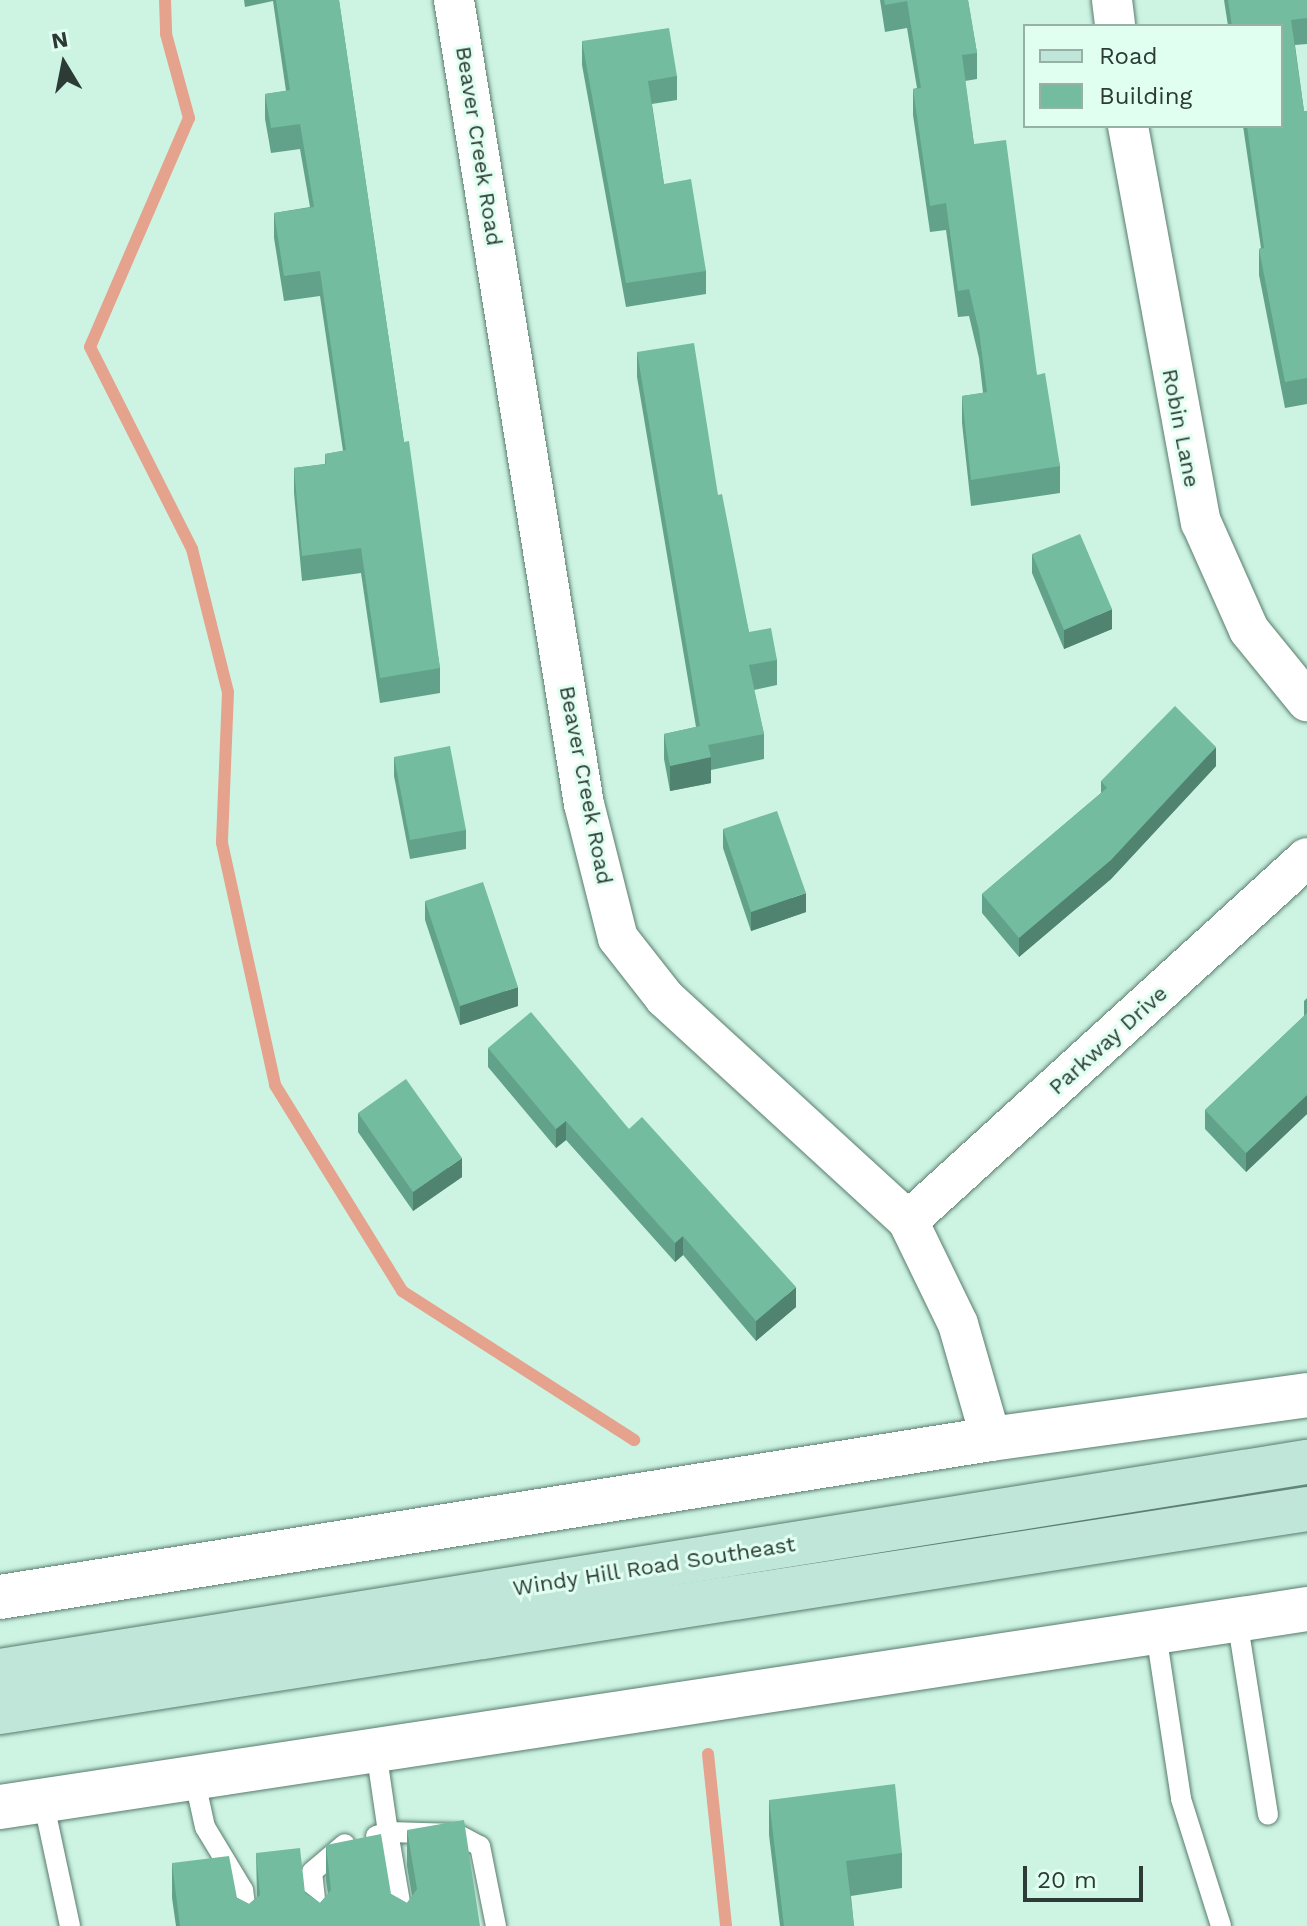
<!DOCTYPE html>
<html>
<head>
<meta charset="utf-8">
<style>
	body { margin:0 }
	#map { position:relative; width:1307px; height:1926px; overflow:hidden; background:#cdf4e3; font-family:"Work Sans",sans-serif }
	div>[style] { position:absolute }
	.stream>* { height:12px; margin:-6px; padding:0 6px; transform-origin:6px; border-radius:6px; background:#e5a38e }
	.roads { filter:drop-shadow(0 0 2px #597c6e) drop-shadow(0 0 2px #597c6e) }
	.service>* { height:20px; margin:-10px; padding:0 10px; transform-origin:10px; border-radius:10px; background:#fff }
	.minor>* { height:40px; margin:-20px; padding:0 20px; transform-origin:20px; border-radius:20px; background:#fff }
	.tertiary>* { height:44px; margin:-22px; padding:0 22px; transform-origin:22px; border-radius:22px; background:#fff }
	.secondary>* { height:44px; margin:-22px; padding:0 22px; transform-origin:22px; border-radius:22px; background:#c0e6da }
	.wall>* { inset:0; background:#63a28a }
	.shaded-wall>* { inset:0; background:#508470 }
	.building>* { inset:0; background:#73bca0 }
	span { translate:-50% -50%; white-space:nowrap; text-align:center; line-height:1.15; -webkit-text-stroke:6px #e0fff1; paint-order:stroke }
	.street-label { font-size:22px; color:#2c3b35 }
	.legend { position:absolute; left:1023px; top:24px; width:260px; height:104px; box-sizing:border-box; background:#e0fff1; border:2px solid #98b1a6; margin:0; padding:10px 14px; list-style:none; font-size:24px; color:#2c3b35 }
	.legend li { display:flex; align-items:center; gap:16px; height:40px }
	.legend b { width:40px; border:2px solid #98b1a6 }
	.north { position:absolute; left:24px; top:24px; width:80px; height:80px; -webkit-text-stroke:6px #e0fff1; paint-order:stroke; rotate:350deg; font-size:22px; font-weight:700; line-height:32px; text-align:center; color:#2c3b35 }
	.north::after { content:''; display:block; margin:auto; width:28px; height:36px; background:#2c3b35; clip-path:polygon(50% 0,100% 100%,50% 72%,0 100%) }
	.scale { position:absolute; left:1023px; top:1866px; width:120px; height:36px; box-sizing:border-box; border:4px solid #2c3b35; border-top:0; padding-left:10px; font-size:24px; line-height:28px; white-space:nowrap; color:#2c3b35; -webkit-text-stroke:6px #e0fff1; paint-order:stroke }
</style>
</head>
<body>
<div id="map">
	<div class="stream">
		<div style="left:165px;top:0;width:34px;rotate:88deg"></div>
		<div style="left:166px;top:34px;width:87px;rotate:74.7deg"></div>
		<div style="left:189px;top:118px;width:249px;rotate:113.4deg"></div>
		<div style="left:90px;top:347px;width:226px;rotate:63.2deg"></div>
		<div style="left:192px;top:549px;width:147px;rotate:75.9deg"></div>
		<div style="left:228px;top:692px;width:151px;rotate:92.3deg"></div>
		<div style="left:222px;top:843px;width:248px;rotate:77.6deg"></div>
		<div style="left:275px;top:1085px;width:242px;rotate:58.3deg"></div>
		<div style="left:402px;top:1291px;width:276px;rotate:32.7deg"></div>
		<div style="left:708px;top:1754px;width:173px;rotate:84deg"></div>
	</div>
	<div class="roads">
		<div class="service">
			<div style="left:1237px;top:1619px;width:198px;rotate:81deg"></div>
			<div style="left:1156px;top:1633px;width:168px;rotate:81.4deg"></div>
			<div style="left:1181px;top:1799px;width:133px;rotate:72.5deg"></div>
			<div style="left:376px;top:1750px;width:83px;rotate:81.7deg"></div>
			<div style="left:388px;top:1832px;width:69px;rotate:1.7deg"></div>
			<div style="left:457px;top:1834px;width:26px;rotate:28deg"></div>
			<div style="left:480px;top:1846px;width:82px;rotate:78.7deg"></div>
			<div style="left:194px;top:1777px;width:51px;rotate:77.6deg"></div>
			<div style="left:205px;top:1827px;width:74px;rotate:58.9deg"></div>
			<div style="left:243px;top:1890px;width:36px;rotate:82deg"></div>
			<div style="left:43px;top:1800px;width:129px;rotate:77.9deg"></div>
			<div style="left:376px;top:1836px;width:13px;rotate:-18deg"></div>
			<div style="left:388px;top:1832px;width:95px;rotate:80.3deg"></div>
			<div style="left:318px;top:1926px;width:54px;rotate:-96.3deg"></div>
			<div style="left:312px;top:1872px;width:43px;rotate:-40.3deg"></div>
		</div>
		<div class="minor">
			<div style="left:454px;top:0;width:814px;rotate:80.82deg"></div>
			<div style="left:584px;top:804px;width:138px;rotate:75.8deg"></div>
			<div style="left:618px;top:938px;width:76px;rotate:51.9deg"></div>
			<div style="left:665px;top:998px;width:330px;rotate:42.5deg"></div>
			<div style="left:908px;top:1221px;width:114px;rotate:64.1deg"></div>
			<div style="left:958px;top:1324px;width:120px;rotate:74deg"></div>
			<div style="left:1112px;top:0;width:26px;rotate:83deg"></div>
			<div style="left:1128px;top:126px;width:403px;rotate:79.6deg"></div>
			<div style="left:1201px;top:522px;width:118px;rotate:66deg"></div>
			<div style="left:1249px;top:630px;width:92px;rotate:50.8deg"></div>
			<div style="left:908px;top:1221px;width:539px;rotate:-42.3deg"></div>
		</div>
		<div class="tertiary">
			<div style="left:0;top:1597px;width:1004px;rotate:-9.06deg"></div>
			<div style="left:991px;top:1439px;width:319px;rotate:-7.9deg"></div>
			<div style="left:0;top:1807px;width:1322px;rotate:-8.61deg"></div>
		</div>
		<div class="secondary">
			<div style="left:0;top:1671px;width:1324px;rotate:-9.09deg"></div>
			<div style="left:0;top:1712px;width:1323px;rotate:-8.83deg"></div>
		</div>
	</div>
	<div class="wall">
		<div style="clip-path:polygon(244px 0,339px 0,404px 442px,440px 668px,440px 693px,380px 703px,361px 573px,302px 581px,294px 493px,294px 468px,325px 464px,325px 454px,343px 451px,320px 296px,284px 301px,274px 238px,274px 213px,310px 207px,300px 149px,271px 153px,265px 119px,265px 94px,286px 91px,273px 1px,245px 7px)"></div>
		<div style="clip-path:polygon(880px 0,968px 0,977px 53px,977px 79px,965px 81px,974px 144px,1037px 375px,1060px 466px,1060px 493px,971px 506px,962px 423px,962px 396px,983px 393px,979px 358px,969px 316px,958px 317px,946px 230px,930px 232px,913px 115px,913px 89px,917px 88px,907px 28px,885px 32px)"></div>
		<div style="clip-path:polygon(1224px 0,1307px 0,1307px 44px,1295px 45px,1304px 111px,1307px 111px,1307px 404px,1285px 408px,1259px 275px,1259px 249px,1261px 248px,1243px 126px,1281px 126px,1281px 26px,1228px 26px)"></div>
		<div style="clip-path:polygon(582px 41px,677px 76px,677px 100px,652px 104px,664px 184px,706px 271px,706px 294px,626px 307px,582px 65px)"></div>
		<div style="clip-path:polygon(637px 352px,718px 495px,749px 632px,777px 660px,777px 685px,754px 690px,764px 734px,764px 759px,711px 770px,711px 783px,670px 791px,664px 759px,664px 734px,696px 727px,637px 377px)"></div>
		<div style="clip-path:polygon(1032px 554px,1112px 629px,1064px 649px,1032px 573px)"></div>
		<div style="clip-path:polygon(394px 757px,466px 830px,466px 849px,410px 859px,394px 776px)"></div>
		<div style="clip-path:polygon(1216px 766px,1111px 879px,1019px 957px,982px 913px,982px 894px,1101px 793px,1101px 781px)"></div>
		<div style="clip-path:polygon(723px 829px,806px 912px,751px 931px,723px 848px)"></div>
		<div style="clip-path:polygon(425px 901px,518px 1006px,460px 1025px,425px 920px)"></div>
		<div style="clip-path:polygon(1307px 998px,1307px 1114px,1246px 1172px,1205px 1129px,1205px 1110px,1304px 1016px,1304px 1001px)"></div>
		<div style="clip-path:polygon(488px 1048px,629px 1129px,796px 1307px,756px 1341px,683px 1255px,675px 1262px,566px 1140px,556px 1148px,488px 1067px)"></div>
		<div style="clip-path:polygon(358px 1113px,462px 1177px,413px 1211px,358px 1132px)"></div>
		<div style="clip-path:polygon(769px 1800px,902px 1853px,902px 1888px,851px 1896px,854px 1926px,780px 1926px,769px 1835px)"></div>
		<div style="clip-path:polygon(407px 1830px,480px 1926px,176px 1926px,172px 1898px,172px 1863px,249px 1904px,257px 1897px,256px 1853px,320px 1903px,328px 1894px,326px 1881px,326px 1845px,391px 1894px,407px 1903px,412px 1896px,407px 1866px)"></div>
	</div>
	<div class="shaded-wall">
		<div style="clip-path:polygon(1112px 609px,1112px 629px,1064px 649px,1064px 630px)"></div>
		<div style="clip-path:polygon(1216px 747px,1216px 766px,1111px 879px,1019px 957px,1019px 938px)"></div>
		<div style="clip-path:polygon(711px 757px,711px 783px,670px 791px,670px 766px)"></div>
		<div style="clip-path:polygon(806px 893px,806px 912px,751px 931px,751px 912px)"></div>
		<div style="clip-path:polygon(518px 987px,518px 1006px,460px 1025px,460px 1006px)"></div>
		<div style="clip-path:polygon(1307px 1095px,1307px 1114px,1246px 1172px,1246px 1153px)"></div>
		<div style="clip-path:polygon(566px 1121px,566px 1140px,556px 1148px,556px 1129px)"></div>
		<div style="clip-path:polygon(462px 1158px,462px 1177px,413px 1211px,413px 1192px)"></div>
		<div style="clip-path:polygon(683px 1236px,683px 1255px,675px 1262px,675px 1243px)"></div>
		<div style="clip-path:polygon(796px 1287px,796px 1307px,756px 1341px,756px 1321px)"></div>
	</div>
	<div class="building">
		<div style="clip-path:polygon(276px 0,339px 0,404px 442px,409px 441px,440px 668px,380px 678px,361px 548px,302px 556px,294px 468px,326px 464px,325px 454px,346px 450px,320px 271px,284px 276px,274px 213px,314px 207px,300px 124px,271px 128px,265px 94px,290px 90px)"></div>
		<div style="clip-path:polygon(884px 0,968px 0,977px 53px,962px 55px,974px 144px,1006px 140px,1037px 375px,1045px 373px,1060px 466px,971px 480px,962px 396px,987px 392px,979px 331px,969px 289px,958px 291px,946px 203px,930px 206px,913px 89px,921px 88px,907px 1px,885px 5px)"></div>
		<div style="clip-path:polygon(1228px 0,1307px 0,1307px 18px,1291px 20px,1304px 111px,1307px 111px,1307px 378px,1285px 382px,1259px 249px,1264px 248px,1247px 126px,1281px 126px,1281px 26px,1232px 26px)"></div>
		<div style="clip-path:polygon(669px 28px,677px 76px,648px 81px,664px 184px,691px 179px,706px 271px,626px 283px,582px 41px)"></div>
		<div style="clip-path:polygon(694px 343px,718px 495px,722px 494px,749px 632px,771px 628px,777px 660px,749px 665px,764px 734px,708px 745px,711px 757px,670px 766px,664px 734px,700px 726px,637px 352px)"></div>
		<div style="clip-path:polygon(1080px 534px,1112px 609px,1064px 630px,1032px 554px)"></div>
		<div style="clip-path:polygon(1175px 706px,1216px 747px,1111px 860px,1019px 938px,982px 894px,1107px 788px,1101px 781px)"></div>
		<div style="clip-path:polygon(450px 746px,466px 830px,410px 840px,394px 757px)"></div>
		<div style="clip-path:polygon(777px 811px,806px 893px,751px 912px,723px 829px)"></div>
		<div style="clip-path:polygon(483px 882px,518px 987px,460px 1006px,425px 901px)"></div>
		<div style="clip-path:polygon(531px 1012px,629px 1129px,642px 1117px,796px 1287px,756px 1321px,683px 1236px,675px 1243px,566px 1121px,556px 1129px,488px 1048px)"></div>
		<div style="clip-path:polygon(1307px 1013px,1307px 1095px,1246px 1153px,1205px 1110px)"></div>
		<div style="clip-path:polygon(406px 1079px,462px 1158px,413px 1192px,358px 1113px)"></div>
		<div style="clip-path:polygon(895px 1784px,902px 1853px,846px 1861px,854px 1926px,784px 1926px,769px 1800px)"></div>
		<div style="clip-path:polygon(464px 1820px,480px 1926px,180px 1926px,172px 1863px,229px 1856px,237px 1898px,249px 1904px,260px 1895px,256px 1853px,300px 1848px,305px 1893px,320px 1903px,331px 1890px,326px 1845px,381px 1834px,391px 1894px,407px 1903px,417px 1889px,407px 1830px)"></div>
	</div>
	<div class="street-label">
		<span style="left:479px;top:146px;rotate:81deg">Beaver Creek Road</span>
		<span style="left:1181px;top:428px;rotate:79deg">Robin Lane</span>
		<span style="left:586px;top:785px;rotate:79deg">Beaver Creek Road</span>
		<span style="left:1108px;top:1040px;rotate:-42deg">Parkway Drive</span>
		<span style="left:654px;top:1566px;rotate:-9deg">Windy Hill Road Southeast</span>
	</div>
	<ul class="legend">
	<li><b style="height:10px;background:#c0e6da"></b>Road</li>
	<li><b style="height:22px;background:#73bca0"></b>Building</li>
	</ul>
	<div class="north">N</div>
	<div class="scale">20 m</div>
</div>
</body>
</html>
